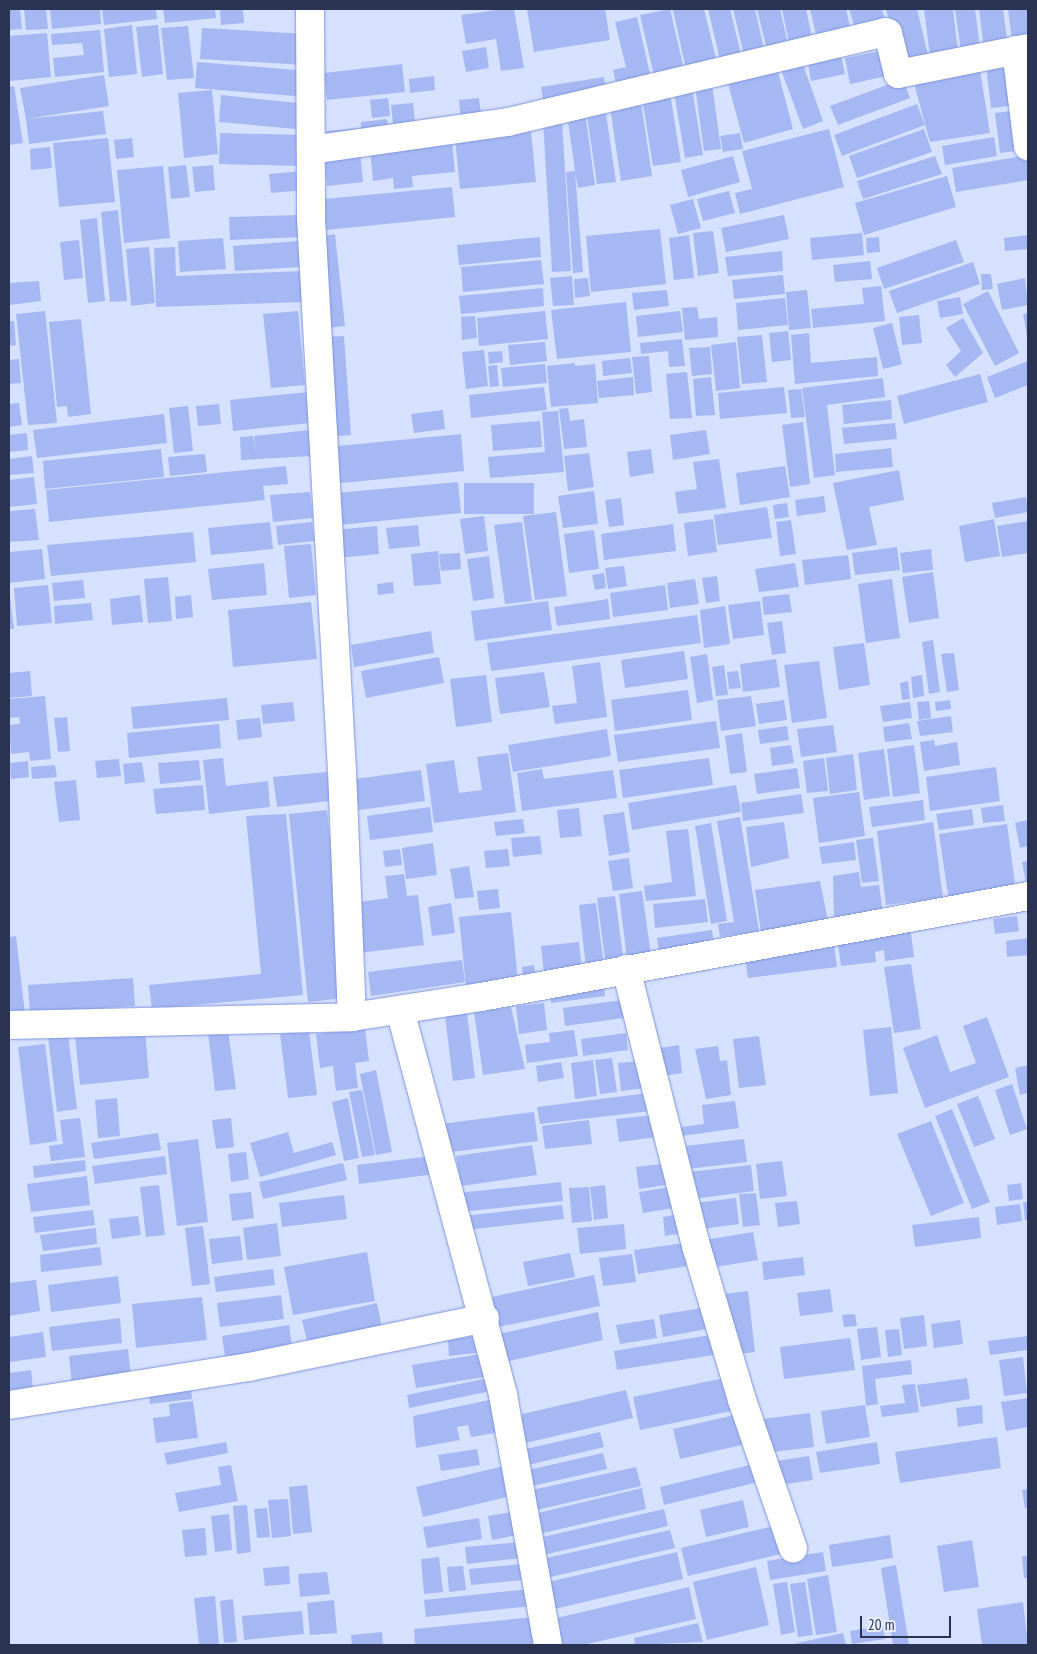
<!DOCTYPE html>
<html>
<head>
<meta charset="utf-8">
<style>
	body { margin:0 }
	#map { position:relative; width:1037px; height:1654px; overflow:hidden; background:#d6e0ff; font-family:"PT Sans Narrow",sans-serif }
	div>[style] { position:absolute }
	.building>* { inset:0; background:#a6b8f3 }
	.roads { filter:drop-shadow(0 0 1px #7e93db) drop-shadow(0 0 1px #7e93db) }
	.minor>* { height:28px; margin:-14px; padding:0 14px; transform-origin:14px; border-radius:14px; background:#fff }
	span { translate:-50% -50%; white-space:nowrap; text-align:center; line-height:1.15; -webkit-text-stroke:4px #e8edfd; paint-order:stroke }
	.frame { position:absolute; inset:0; border:10px solid #2a3351; pointer-events:none }
	.scale { position:absolute; left:860px; top:1616px; width:91px; height:22px; box-sizing:border-box; border:2px solid #2a3351; border-top:0; padding-left:6px; font-size:15px; line-height:18px; white-space:nowrap; color:#2a3351; -webkit-text-stroke:4px #e8edfd; paint-order:stroke }
</style>
</head>
<body>
<div id="map">
	<div class="building">
		<div style="clip-path:polygon(9px 9px,20px 9px,22px 29px,9px 30px)"></div>
		<div style="clip-path:polygon(24px 9px,46px 9px,48px 29px,26px 30px)"></div>
		<div style="clip-path:polygon(50px 9px,100px 9px,101px 24px,52px 29px)"></div>
		<div style="clip-path:polygon(102px 9px,156px 9px,157px 19px,104px 25px)"></div>
		<div style="clip-path:polygon(163px 9px,215px 9px,216px 18px,165px 23px)"></div>
		<div style="clip-path:polygon(220px 9px,243px 9px,244px 23px,221px 25px)"></div>
		<div style="clip-path:polygon(504px 9px,514px 9px,524px 68px,501px 71px,496px 39px,466px 44px,461px 15px)"></div>
		<div style="clip-path:polygon(527px 9px,605px 9px,610px 40px,534px 52px)"></div>
		<div style="clip-path:polygon(670px 9px,685px 74px,655px 80px,640px 15px)"></div>
		<div style="clip-path:polygon(678px 9px,704px 9px,718px 67px,687px 74px,673px 10px)"></div>
		<div style="clip-path:polygon(708px 9px,730px 9px,742px 59px,721px 64px)"></div>
		<div style="clip-path:polygon(733px 9px,755px 9px,765px 54px,745px 59px)"></div>
		<div style="clip-path:polygon(757px 9px,780px 9px,789px 49px,768px 54px)"></div>
		<div style="clip-path:polygon(782px 9px,806px 9px,813px 42px,790px 47px)"></div>
		<div style="clip-path:polygon(810px 9px,846px 9px,851px 31px,817px 39px)"></div>
		<div style="clip-path:polygon(849px 9px,882px 9px,886px 24px,856px 32px)"></div>
		<div style="clip-path:polygon(886px 9px,917px 9px,929px 59px,900px 66px)"></div>
		<div style="clip-path:polygon(924px 9px,953px 9px,958px 52px,930px 56px)"></div>
		<div style="clip-path:polygon(955px 9px,975px 9px,980px 48px,961px 51px)"></div>
		<div style="clip-path:polygon(979px 9px,1003px 9px,1008px 46px,984px 49px)"></div>
		<div style="clip-path:polygon(1008px 9px,1028px 9px,1028px 38px,1012px 40px)"></div>
		<div style="clip-path:polygon(637px 17px,652px 82px,617px 89px,613px 70px,626px 67px,615px 22px)"></div>
		<div style="clip-path:polygon(132px 25px,137px 74px,109px 77px,104px 29px)"></div>
		<div style="clip-path:polygon(158px 25px,163px 74px,142px 77px,136px 27px)"></div>
		<div style="clip-path:polygon(188px 26px,194px 78px,167px 80px,161px 28px)"></div>
		<div style="clip-path:polygon(202px 28px,307px 34px,305px 65px,200px 59px)"></div>
		<div style="clip-path:polygon(100px 30px,104px 72px,55px 77px,53px 58px,84px 55px,82px 43px,52px 45px,51px 34px)"></div>
		<div style="clip-path:polygon(47px 33px,51px 77px,9px 81px,9px 36px)"></div>
		<div style="clip-path:polygon(486px 47px,489px 68px,466px 72px,462px 51px)"></div>
		<div style="clip-path:polygon(891px 49px,896px 74px,850px 84px,845px 58px)"></div>
		<div style="clip-path:polygon(840px 51px,845px 74px,811px 81px,807px 58px)"></div>
		<div style="clip-path:polygon(801px 59px,823px 121px,803px 129px,780px 67px)"></div>
		<div style="clip-path:polygon(1015px 61px,1020px 105px,991px 108px,986px 65px)"></div>
		<div style="clip-path:polygon(197px 62px,308px 71px,306px 97px,195px 88px)"></div>
		<div style="clip-path:polygon(402px 64px,405px 92px,327px 100px,324px 73px)"></div>
		<div style="clip-path:polygon(776px 64px,793px 129px,744px 143px,726px 76px)"></div>
		<div style="clip-path:polygon(979px 64px,990px 133px,930px 142px,912px 76px)"></div>
		<div style="clip-path:polygon(104px 75px,109px 106px,26px 119px,20px 88px)"></div>
		<div style="clip-path:polygon(434px 76px,435px 90px,410px 93px,409px 79px)"></div>
		<div style="clip-path:polygon(604px 77px,607px 96px,544px 106px,541px 87px)"></div>
		<div style="clip-path:polygon(903px 79px,910px 98px,838px 125px,830px 106px)"></div>
		<div style="clip-path:polygon(712px 84px,721px 149px,704px 151px,695px 86px)"></div>
		<div style="clip-path:polygon(14px 86px,23px 143px,9px 145px,9px 87px)"></div>
		<div style="clip-path:polygon(692px 89px,703px 155px,685px 158px,674px 92px)"></div>
		<div style="clip-path:polygon(212px 90px,218px 154px,184px 158px,178px 93px)"></div>
		<div style="clip-path:polygon(670px 93px,681px 162px,653px 166px,642px 98px)"></div>
		<div style="clip-path:polygon(221px 95px,298px 103px,296px 129px,219px 122px)"></div>
		<div style="clip-path:polygon(388px 98px,390px 116px,372px 118px,370px 100px)"></div>
		<div style="clip-path:polygon(479px 98px,482px 121px,461px 123px,459px 100px)"></div>
		<div style="clip-path:polygon(641px 102px,652px 176px,621px 181px,610px 107px)"></div>
		<div style="clip-path:polygon(413px 103px,416px 131px,394px 134px,391px 105px)"></div>
		<div style="clip-path:polygon(917px 104px,925px 125px,842px 156px,834px 135px)"></div>
		<div style="clip-path:polygon(605px 107px,616px 182px,597px 184px,586px 109px)"></div>
		<div style="clip-path:polygon(1021px 110px,1025px 150px,1000px 153px,995px 113px)"></div>
		<div style="clip-path:polygon(103px 111px,106px 134px,29px 144px,26px 119px)"></div>
		<div style="clip-path:polygon(585px 112px,595px 185px,578px 188px,575px 172px,583px 272px,573px 273px,566px 172px,575px 171px,567px 114px)"></div>
		<div style="clip-path:polygon(387px 119px,389px 135px,328px 142px,327px 131px,361px 128px,361px 122px)"></div>
		<div style="clip-path:polygon(562px 120px,571px 271px,552px 272px,543px 121px)"></div>
		<div style="clip-path:polygon(829px 129px,844px 187px,740px 214px,735px 193px,752px 189px,742px 151px)"></div>
		<div style="clip-path:polygon(924px 129px,932px 152px,857px 178px,849px 156px)"></div>
		<div style="clip-path:polygon(531px 131px,536px 182px,460px 189px,455px 138px)"></div>
		<div style="clip-path:polygon(220px 133px,302px 135px,301px 166px,219px 164px)"></div>
		<div style="clip-path:polygon(740px 133px,743px 149px,723px 152px,720px 136px)"></div>
		<div style="clip-path:polygon(994px 137px,997px 156px,945px 165px,942px 146px)"></div>
		<div style="clip-path:polygon(108px 138px,115px 202px,59px 207px,53px 143px)"></div>
		<div style="clip-path:polygon(132px 138px,134px 157px,116px 159px,114px 140px)"></div>
		<div style="clip-path:polygon(452px 141px,455px 172px,412px 176px,413px 187px,394px 189px,393px 178px,373px 181px,370px 149px)"></div>
		<div style="clip-path:polygon(50px 147px,52px 168px,31px 170px,30px 149px)"></div>
		<div style="clip-path:polygon(360px 152px,363px 182px,327px 186px,324px 155px)"></div>
		<div style="clip-path:polygon(1028px 155px,1028px 180px,956px 192px,952px 168px)"></div>
		<div style="clip-path:polygon(733px 156px,740px 182px,688px 197px,681px 170px)"></div>
		<div style="clip-path:polygon(935px 156px,942px 174px,863px 199px,857px 181px)"></div>
		<div style="clip-path:polygon(186px 165px,190px 197px,171px 199px,168px 167px)"></div>
		<div style="clip-path:polygon(213px 165px,215px 190px,195px 192px,192px 167px)"></div>
		<div style="clip-path:polygon(163px 166px,170px 238px,124px 243px,117px 170px)"></div>
		<div style="clip-path:polygon(303px 171px,305px 190px,271px 193px,269px 174px)"></div>
		<div style="clip-path:polygon(947px 176px,956px 207px,864px 235px,855px 203px)"></div>
		<div style="clip-path:polygon(452px 187px,455px 217px,316px 231px,313px 200px)"></div>
		<div style="clip-path:polygon(729px 191px,735px 213px,703px 221px,697px 199px)"></div>
		<div style="clip-path:polygon(693px 199px,701px 228px,678px 234px,670px 205px)"></div>
		<div style="clip-path:polygon(118px 210px,127px 301px,110px 302px,101px 212px)"></div>
		<div style="clip-path:polygon(301px 215px,302px 237px,230px 240px,229px 217px)"></div>
		<div style="clip-path:polygon(784px 215px,789px 239px,726px 252px,721px 228px)"></div>
		<div style="clip-path:polygon(97px 218px,105px 301px,88px 303px,80px 220px)"></div>
		<div style="clip-path:polygon(660px 229px,666px 284px,591px 292px,586px 236px)"></div>
		<div style="clip-path:polygon(713px 231px,719px 273px,698px 276px,693px 233px)"></div>
		<div style="clip-path:polygon(862px 233px,864px 255px,812px 260px,810px 238px)"></div>
		<div style="clip-path:polygon(335px 234px,345px 326px,328px 328px,318px 237px)"></div>
		<div style="clip-path:polygon(689px 235px,694px 278px,674px 280px,669px 238px)"></div>
		<div style="clip-path:polygon(1028px 235px,1028px 249px,1005px 251px,1004px 238px)"></div>
		<div style="clip-path:polygon(540px 237px,541px 257px,459px 265px,457px 245px)"></div>
		<div style="clip-path:polygon(879px 237px,880px 252px,867px 253px,866px 238px)"></div>
		<div style="clip-path:polygon(223px 238px,226px 269px,180px 272px,178px 241px)"></div>
		<div style="clip-path:polygon(79px 240px,83px 278px,64px 280px,60px 242px)"></div>
		<div style="clip-path:polygon(956px 240px,964px 262px,884px 289px,877px 268px)"></div>
		<div style="clip-path:polygon(298px 241px,300px 267px,235px 271px,233px 246px)"></div>
		<div style="clip-path:polygon(149px 247px,155px 303px,131px 306px,126px 249px)"></div>
		<div style="clip-path:polygon(175px 247px,176px 276px,303px 271px,304px 302px,156px 307px,154px 248px)"></div>
		<div style="clip-path:polygon(782px 251px,783px 271px,728px 276px,725px 257px)"></div>
		<div style="clip-path:polygon(541px 260px,544px 284px,463px 292px,461px 267px)"></div>
		<div style="clip-path:polygon(870px 261px,872px 279px,835px 282px,833px 265px)"></div>
		<div style="clip-path:polygon(973px 262px,980px 284px,897px 313px,889px 291px)"></div>
		<div style="clip-path:polygon(981px 274px,991px 274px,993px 289px,982px 290px)"></div>
		<div style="clip-path:polygon(783px 275px,785px 294px,734px 299px,732px 280px)"></div>
		<div style="clip-path:polygon(572px 276px,574px 305px,553px 306px,550px 278px)"></div>
		<div style="clip-path:polygon(588px 278px,590px 296px,575px 298px,574px 279px)"></div>
		<div style="clip-path:polygon(1025px 278px,1028px 305px,1002px 310px,997px 284px)"></div>
		<div style="clip-path:polygon(39px 281px,41px 301px,10px 305px,9px 283px)"></div>
		<div style="clip-path:polygon(881px 286px,885px 321px,813px 328px,811px 309px,864px 304px,862px 288px)"></div>
		<div style="clip-path:polygon(543px 288px,544px 306px,461px 314px,459px 296px)"></div>
		<div style="clip-path:polygon(667px 290px,669px 306px,634px 310px,632px 293px)"></div>
		<div style="clip-path:polygon(807px 290px,811px 328px,789px 330px,786px 292px)"></div>
		<div style="clip-path:polygon(988px 291px,1019px 353px,995px 366px,963px 304px)"></div>
		<div style="clip-path:polygon(960px 297px,963px 314px,940px 318px,937px 301px)"></div>
		<div style="clip-path:polygon(785px 298px,788px 325px,738px 330px,736px 303px)"></div>
		<div style="clip-path:polygon(626px 302px,631px 352px,557px 359px,551px 310px)"></div>
		<div style="clip-path:polygon(697px 307px,699px 319px,717px 317px,718px 337px,685px 340px,682px 308px)"></div>
		<div style="clip-path:polygon(45px 311px,57px 423px,28px 425px,16px 314px)"></div>
		<div style="clip-path:polygon(298px 311px,305px 385px,271px 388px,263px 314px)"></div>
		<div style="clip-path:polygon(545px 311px,548px 339px,479px 346px,477px 318px)"></div>
		<div style="clip-path:polygon(680px 311px,683px 332px,638px 337px,636px 316px)"></div>
		<div style="clip-path:polygon(1028px 313px,1028px 336px,1027px 336px,1023px 314px)"></div>
		<div style="clip-path:polygon(919px 315px,922px 343px,902px 345px,899px 317px)"></div>
		<div style="clip-path:polygon(475px 316px,477px 338px,462px 340px,461px 317px)"></div>
		<div style="clip-path:polygon(963px 318px,983px 353px,955px 377px,946px 365px,961px 351px,946px 328px)"></div>
		<div style="clip-path:polygon(81px 319px,91px 414px,68px 417px,67px 406px,57px 407px,49px 322px)"></div>
		<div style="clip-path:polygon(9px 321px,14px 321px,16px 345px,9px 346px)"></div>
		<div style="clip-path:polygon(892px 323px,902px 364px,883px 369px,873px 328px)"></div>
		<div style="clip-path:polygon(788px 331px,791px 360px,772px 362px,769px 333px)"></div>
		<div style="clip-path:polygon(809px 333px,811px 363px,877px 357px,878px 376px,795px 384px,791px 335px)"></div>
		<div style="clip-path:polygon(762px 335px,767px 382px,742px 384px,737px 337px)"></div>
		<div style="clip-path:polygon(344px 336px,351px 435px,328px 437px,321px 337px)"></div>
		<div style="clip-path:polygon(682px 339px,685px 366px,669px 367px,668px 351px,641px 354px,640px 343px)"></div>
		<div style="clip-path:polygon(545px 342px,547px 361px,510px 365px,508px 345px)"></div>
		<div style="clip-path:polygon(736px 342px,740px 388px,716px 391px,711px 345px)"></div>
		<div style="clip-path:polygon(710px 347px,712px 374px,692px 376px,689px 348px)"></div>
		<div style="clip-path:polygon(484px 350px,488px 386px,466px 389px,462px 352px)"></div>
		<div style="clip-path:polygon(502px 351px,503px 362px,489px 364px,488px 352px)"></div>
		<div style="clip-path:polygon(649px 356px,652px 392px,636px 394px,632px 357px)"></div>
		<div style="clip-path:polygon(630px 358px,632px 373px,603px 376px,602px 361px)"></div>
		<div style="clip-path:polygon(19px 359px,21px 383px,9px 384px,9px 360px)"></div>
		<div style="clip-path:polygon(1028px 361px,1028px 385px,995px 398px,987px 377px)"></div>
		<div style="clip-path:polygon(575px 363px,575px 366px,595px 364px,598px 403px,551px 407px,547px 366px)"></div>
		<div style="clip-path:polygon(545px 364px,547px 383px,503px 387px,501px 368px)"></div>
		<div style="clip-path:polygon(497px 365px,499px 386px,490px 387px,488px 366px)"></div>
		<div style="clip-path:polygon(687px 372px,692px 418px,670px 419px,666px 374px)"></div>
		<div style="clip-path:polygon(980px 374px,988px 402px,904px 424px,897px 396px)"></div>
		<div style="clip-path:polygon(633px 377px,634px 395px,599px 398px,597px 381px)"></div>
		<div style="clip-path:polygon(711px 377px,715px 415px,696px 416px,693px 379px)"></div>
		<div style="clip-path:polygon(883px 378px,885px 397px,827px 405px,835px 475px,814px 478px,802px 388px)"></div>
		<div style="clip-path:polygon(544px 387px,547px 410px,471px 418px,469px 395px)"></div>
		<div style="clip-path:polygon(784px 387px,787px 413px,720px 419px,718px 393px)"></div>
		<div style="clip-path:polygon(801px 389px,805px 417px,791px 418px,788px 390px)"></div>
		<div style="clip-path:polygon(308px 392px,311px 423px,233px 431px,230px 400px)"></div>
		<div style="clip-path:polygon(891px 400px,892px 419px,844px 424px,842px 405px)"></div>
		<div style="clip-path:polygon(19px 403px,22px 425px,9px 427px,9px 404px)"></div>
		<div style="clip-path:polygon(219px 404px,221px 424px,198px 426px,196px 406px)"></div>
		<div style="clip-path:polygon(188px 406px,193px 451px,174px 453px,169px 408px)"></div>
		<div style="clip-path:polygon(568px 408px,570px 421px,584px 419px,587px 447px,564px 449px,559px 409px)"></div>
		<div style="clip-path:polygon(443px 410px,445px 429px,414px 433px,411px 414px)"></div>
		<div style="clip-path:polygon(558px 411px,564px 472px,490px 478px,488px 457px,545px 452px,542px 412px)"></div>
		<div style="clip-path:polygon(164px 414px,167px 443px,37px 458px,33px 430px)"></div>
		<div style="clip-path:polygon(540px 421px,542px 447px,493px 451px,491px 425px)"></div>
		<div style="clip-path:polygon(803px 422px,810px 484px,790px 487px,782px 425px)"></div>
		<div style="clip-path:polygon(895px 423px,897px 439px,844px 444px,842px 428px)"></div>
		<div style="clip-path:polygon(310px 430px,312px 456px,241px 460px,240px 437px,253px 436px,256px 451px,254px 436px)"></div>
		<div style="clip-path:polygon(706px 430px,710px 454px,673px 460px,670px 435px)"></div>
		<div style="clip-path:polygon(27px 433px,28px 450px,9px 452px,9px 435px)"></div>
		<div style="clip-path:polygon(461px 434px,464px 471px,332px 484px,328px 447px)"></div>
		<div style="clip-path:polygon(891px 448px,893px 467px,836px 472px,835px 454px)"></div>
		<div style="clip-path:polygon(161px 449px,164px 477px,45px 489px,43px 461px)"></div>
		<div style="clip-path:polygon(651px 449px,654px 473px,630px 477px,627px 452px)"></div>
		<div style="clip-path:polygon(589px 453px,594px 487px,568px 491px,564px 456px)"></div>
		<div style="clip-path:polygon(205px 454px,207px 472px,170px 476px,168px 457px)"></div>
		<div style="clip-path:polygon(32px 456px,34px 473px,9px 475px,9px 459px)"></div>
		<div style="clip-path:polygon(719px 459px,726px 508px,678px 514px,675px 492px,697px 489px,693px 462px)"></div>
		<div style="clip-path:polygon(286px 466px,288px 484px,263px 486px,265px 500px,49px 522px,46px 490px)"></div>
		<div style="clip-path:polygon(785px 466px,790px 497px,740px 505px,736px 473px)"></div>
		<div style="clip-path:polygon(899px 470px,904px 500px,869px 507px,877px 545px,847px 550px,833px 483px)"></div>
		<div style="clip-path:polygon(34px 477px,37px 504px,9px 507px,9px 480px)"></div>
		<div style="clip-path:polygon(458px 482px,461px 513px,339px 525px,336px 493px)"></div>
		<div style="clip-path:polygon(464px 483px,534px 483px,534px 514px,464px 514px)"></div>
		<div style="clip-path:polygon(594px 491px,598px 524px,563px 528px,558px 496px)"></div>
		<div style="clip-path:polygon(310px 492px,313px 518px,273px 522px,270px 495px)"></div>
		<div style="clip-path:polygon(824px 496px,826px 512px,797px 516px,795px 500px)"></div>
		<div style="clip-path:polygon(1026px 497px,1028px 512px,995px 518px,992px 503px)"></div>
		<div style="clip-path:polygon(621px 498px,624px 525px,609px 527px,605px 500px)"></div>
		<div style="clip-path:polygon(787px 503px,789px 517px,775px 519px,773px 505px)"></div>
		<div style="clip-path:polygon(767px 507px,772px 538px,718px 545px,714px 515px)"></div>
		<div style="clip-path:polygon(35px 509px,39px 540px,9px 542px,9px 511px)"></div>
		<div style="clip-path:polygon(556px 512px,567px 596px,535px 600px,523px 516px)"></div>
		<div style="clip-path:polygon(484px 516px,488px 551px,465px 554px,460px 519px)"></div>
		<div style="clip-path:polygon(713px 519px,717px 552px,688px 556px,684px 523px)"></div>
		<div style="clip-path:polygon(994px 519px,1000px 556px,965px 562px,959px 526px)"></div>
		<div style="clip-path:polygon(791px 520px,796px 554px,780px 556px,776px 522px)"></div>
		<div style="clip-path:polygon(1028px 521px,1028px 553px,1002px 557px,997px 526px)"></div>
		<div style="clip-path:polygon(270px 522px,273px 549px,211px 555px,208px 528px)"></div>
		<div style="clip-path:polygon(312px 522px,314px 541px,278px 545px,276px 526px)"></div>
		<div style="clip-path:polygon(522px 522px,532px 601px,505px 604px,494px 525px)"></div>
		<div style="clip-path:polygon(673px 524px,676px 551px,604px 560px,601px 534px)"></div>
		<div style="clip-path:polygon(418px 525px,420px 546px,389px 549px,386px 528px)"></div>
		<div style="clip-path:polygon(377px 526px,379px 554px,338px 558px,335px 530px)"></div>
		<div style="clip-path:polygon(594px 530px,599px 569px,569px 573px,564px 534px)"></div>
		<div style="clip-path:polygon(193px 532px,196px 562px,51px 576px,47px 545px)"></div>
		<div style="clip-path:polygon(311px 544px,316px 595px,289px 598px,284px 546px)"></div>
		<div style="clip-path:polygon(897px 547px,900px 570px,855px 575px,852px 553px)"></div>
		<div style="clip-path:polygon(42px 549px,45px 579px,9px 583px,9px 552px)"></div>
		<div style="clip-path:polygon(931px 549px,933px 570px,903px 573px,900px 553px)"></div>
		<div style="clip-path:polygon(438px 551px,441px 584px,414px 586px,411px 554px)"></div>
		<div style="clip-path:polygon(460px 553px,461px 569px,441px 571px,439px 554px)"></div>
		<div style="clip-path:polygon(848px 555px,851px 579px,805px 585px,802px 560px)"></div>
		<div style="clip-path:polygon(489px 556px,494px 598px,473px 601px,467px 559px)"></div>
		<div style="clip-path:polygon(264px 563px,267px 595px,212px 600px,208px 569px)"></div>
		<div style="clip-path:polygon(795px 563px,799px 587px,759px 592px,755px 569px)"></div>
		<div style="clip-path:polygon(624px 566px,627px 586px,608px 589px,605px 568px)"></div>
		<div style="clip-path:polygon(933px 572px,939px 618px,909px 623px,902px 577px)"></div>
		<div style="clip-path:polygon(604px 573px,606px 588px,595px 590px,592px 575px)"></div>
		<div style="clip-path:polygon(717px 576px,720px 601px,706px 603px,702px 578px)"></div>
		<div style="clip-path:polygon(168px 577px,172px 621px,148px 623px,144px 579px)"></div>
		<div style="clip-path:polygon(695px 579px,699px 604px,670px 608px,667px 583px)"></div>
		<div style="clip-path:polygon(892px 579px,900px 638px,866px 643px,858px 584px)"></div>
		<div style="clip-path:polygon(83px 580px,85px 598px,54px 601px,52px 583px)"></div>
		<div style="clip-path:polygon(393px 582px,394px 593px,378px 595px,377px 584px)"></div>
		<div style="clip-path:polygon(48px 585px,52px 623px,17px 626px,14px 588px)"></div>
		<div style="clip-path:polygon(665px 585px,668px 610px,613px 617px,610px 593px)"></div>
		<div style="clip-path:polygon(9px 589px,14px 629px,9px 629px)"></div>
		<div style="clip-path:polygon(789px 594px,792px 612px,764px 615px,762px 597px)"></div>
		<div style="clip-path:polygon(140px 595px,143px 622px,112px 625px,110px 599px)"></div>
		<div style="clip-path:polygon(191px 595px,193px 617px,176px 619px,175px 597px)"></div>
		<div style="clip-path:polygon(608px 599px,610px 619px,557px 626px,554px 607px)"></div>
		<div style="clip-path:polygon(548px 601px,552px 630px,475px 641px,471px 611px)"></div>
		<div style="clip-path:polygon(760px 601px,764px 635px,733px 639px,728px 605px)"></div>
		<div style="clip-path:polygon(311px 602px,317px 659px,233px 667px,228px 610px)"></div>
		<div style="clip-path:polygon(91px 603px,93px 620px,55px 624px,54px 606px)"></div>
		<div style="clip-path:polygon(725px 606px,730px 644px,704px 648px,700px 610px)"></div>
		<div style="clip-path:polygon(697px 615px,701px 643px,491px 671px,487px 643px)"></div>
		<div style="clip-path:polygon(782px 621px,786px 653px,772px 655px,767px 623px)"></div>
		<div style="clip-path:polygon(431px 631px,434px 653px,354px 667px,351px 645px)"></div>
		<div style="clip-path:polygon(933px 640px,940px 692px,929px 694px,922px 642px)"></div>
		<div style="clip-path:polygon(864px 643px,870px 685px,839px 690px,833px 647px)"></div>
		<div style="clip-path:polygon(684px 651px,688px 679px,625px 688px,621px 660px)"></div>
		<div style="clip-path:polygon(954px 653px,959px 690px,947px 692px,941px 654px)"></div>
		<div style="clip-path:polygon(707px 654px,713px 700px,697px 703px,690px 657px)"></div>
		<div style="clip-path:polygon(439px 657px,444px 683px,366px 698px,361px 671px)"></div>
		<div style="clip-path:polygon(776px 659px,780px 687px,743px 692px,740px 664px)"></div>
		<div style="clip-path:polygon(819px 661px,827px 718px,792px 723px,784px 665px)"></div>
		<div style="clip-path:polygon(600px 662px,607px 717px,555px 724px,552px 706px,577px 703px,572px 666px)"></div>
		<div style="clip-path:polygon(724px 665px,728px 695px,716px 696px,712px 667px)"></div>
		<div style="clip-path:polygon(30px 671px,32px 696px,9px 698px,9px 673px)"></div>
		<div style="clip-path:polygon(738px 671px,741px 688px,729px 689px,727px 672px)"></div>
		<div style="clip-path:polygon(544px 672px,550px 707px,500px 714px,495px 678px)"></div>
		<div style="clip-path:polygon(486px 675px,492px 722px,456px 727px,450px 679px)"></div>
		<div style="clip-path:polygon(922px 675px,924px 696px,913px 698px,911px 677px)"></div>
		<div style="clip-path:polygon(908px 681px,910px 699px,902px 700px,900px 683px)"></div>
		<div style="clip-path:polygon(688px 690px,692px 720px,615px 731px,611px 700px)"></div>
		<div style="clip-path:polygon(45px 696px,51px 759px,30px 761px,29px 752px,11px 754px,9px 725px,20px 724px,19px 717px,9px 718px,9px 699px)"></div>
		<div style="clip-path:polygon(751px 696px,756px 726px,721px 731px,717px 700px)"></div>
		<div style="clip-path:polygon(227px 698px,229px 720px,133px 729px,131px 707px)"></div>
		<div style="clip-path:polygon(784px 700px,787px 720px,759px 724px,756px 704px)"></div>
		<div style="clip-path:polygon(950px 700px,951px 709px,936px 711px,935px 702px)"></div>
		<div style="clip-path:polygon(929px 701px,931px 718px,919px 720px,917px 702px)"></div>
		<div style="clip-path:polygon(293px 702px,295px 721px,263px 724px,261px 705px)"></div>
		<div style="clip-path:polygon(910px 702px,912px 718px,883px 722px,880px 706px)"></div>
		<div style="clip-path:polygon(951px 716px,953px 732px,920px 736px,917px 721px)"></div>
		<div style="clip-path:polygon(67px 717px,70px 751px,58px 752px,54px 718px)"></div>
		<div style="clip-path:polygon(260px 718px,262px 737px,238px 740px,236px 720px)"></div>
		<div style="clip-path:polygon(716px 721px,720px 748px,618px 762px,614px 735px)"></div>
		<div style="clip-path:polygon(909px 723px,912px 739px,885px 742px,883px 727px)"></div>
		<div style="clip-path:polygon(219px 724px,221px 748px,129px 758px,127px 733px)"></div>
		<div style="clip-path:polygon(833px 725px,837px 752px,801px 757px,797px 729px)"></div>
		<div style="clip-path:polygon(787px 726px,789px 740px,760px 744px,758px 730px)"></div>
		<div style="clip-path:polygon(607px 729px,611px 756px,513px 772px,508px 745px)"></div>
		<div style="clip-path:polygon(742px 733px,747px 772px,730px 774px,725px 736px)"></div>
		<div style="clip-path:polygon(934px 740px,935px 746px,957px 742px,960px 765px,924px 771px,920px 742px)"></div>
		<div style="clip-path:polygon(791px 745px,794px 763px,772px 766px,770px 748px)"></div>
		<div style="clip-path:polygon(914px 745px,920px 793px,893px 797px,887px 749px)"></div>
		<div style="clip-path:polygon(884px 749px,890px 796px,864px 800px,858px 753px)"></div>
		<div style="clip-path:polygon(508px 753px,516px 812px,434px 823px,426px 764px,454px 760px,459px 793px,482px 790px,477px 757px)"></div>
		<div style="clip-path:polygon(853px 754px,857px 790px,830px 794px,826px 758px)"></div>
		<div style="clip-path:polygon(223px 758px,226px 786px,268px 781px,270px 807px,209px 814px,203px 760px)"></div>
		<div style="clip-path:polygon(709px 758px,713px 785px,623px 798px,619px 770px)"></div>
		<div style="clip-path:polygon(824px 758px,828px 791px,807px 793px,803px 761px)"></div>
		<div style="clip-path:polygon(119px 759px,121px 776px,97px 778px,95px 761px)"></div>
		<div style="clip-path:polygon(199px 760px,201px 780px,160px 784px,158px 763px)"></div>
		<div style="clip-path:polygon(28px 761px,29px 777px,11px 779px,10px 763px)"></div>
		<div style="clip-path:polygon(142px 762px,145px 782px,125px 784px,123px 764px)"></div>
		<div style="clip-path:polygon(55px 765px,57px 777px,32px 779px,31px 767px)"></div>
		<div style="clip-path:polygon(996px 767px,1000px 801px,930px 811px,926px 777px)"></div>
		<div style="clip-path:polygon(797px 768px,800px 788px,757px 794px,754px 774px)"></div>
		<div style="clip-path:polygon(542px 769px,544px 779px,613px 770px,617px 798px,522px 811px,517px 773px)"></div>
		<div style="clip-path:polygon(421px 770px,425px 801px,359px 810px,355px 779px)"></div>
		<div style="clip-path:polygon(327px 772px,330px 801px,277px 807px,273px 777px)"></div>
		<div style="clip-path:polygon(76px 780px,80px 820px,59px 822px,54px 782px)"></div>
		<div style="clip-path:polygon(203px 785px,205px 810px,156px 814px,153px 789px)"></div>
		<div style="clip-path:polygon(736px 785px,741px 812px,632px 830px,628px 803px)"></div>
		<div style="clip-path:polygon(859px 792px,865px 836px,819px 843px,813px 798px)"></div>
		<div style="clip-path:polygon(801px 794px,804px 813px,743px 821px,741px 803px)"></div>
		<div style="clip-path:polygon(923px 800px,925px 820px,872px 827px,869px 807px)"></div>
		<div style="clip-path:polygon(1003px 805px,1005px 821px,983px 823px,981px 808px)"></div>
		<div style="clip-path:polygon(430px 807px,433px 832px,370px 840px,367px 816px)"></div>
		<div style="clip-path:polygon(579px 808px,582px 836px,560px 838px,557px 810px)"></div>
		<div style="clip-path:polygon(972px 809px,974px 825px,939px 830px,936px 814px)"></div>
		<div style="clip-path:polygon(327px 810px,345px 998px,308px 1002px,289px 814px)"></div>
		<div style="clip-path:polygon(624px 812px,630px 852px,609px 856px,603px 815px)"></div>
		<div style="clip-path:polygon(286px 814px,303px 995px,152px 1009px,149px 985px,261px 974px,246px 816px)"></div>
		<div style="clip-path:polygon(740px 817px,759px 931px,720px 937px,718px 924px,734px 922px,717px 821px)"></div>
		<div style="clip-path:polygon(523px 819px,525px 833px,496px 836px,494px 822px)"></div>
		<div style="clip-path:polygon(1028px 820px,1028px 846px,1020px 848px,1015px 823px)"></div>
		<div style="clip-path:polygon(784px 822px,789px 858px,751px 867px,746px 827px)"></div>
		<div style="clip-path:polygon(933px 822px,943px 898px,886px 905px,877px 831px)"></div>
		<div style="clip-path:polygon(711px 823px,727px 921px,711px 924px,695px 826px)"></div>
		<div style="clip-path:polygon(1007px 824px,1016px 891px,949px 901px,939px 834px)"></div>
		<div style="clip-path:polygon(688px 829px,696px 896px,646px 901px,644px 886px,672px 882px,666px 831px)"></div>
		<div style="clip-path:polygon(540px 836px,542px 854px,513px 857px,511px 838px)"></div>
		<div style="clip-path:polygon(873px 838px,879px 881px,862px 883px,856px 840px)"></div>
		<div style="clip-path:polygon(854px 842px,856px 860px,822px 864px,819px 847px)"></div>
		<div style="clip-path:polygon(433px 843px,437px 875px,406px 879px,402px 848px)"></div>
		<div style="clip-path:polygon(400px 849px,402px 865px,385px 867px,383px 851px)"></div>
		<div style="clip-path:polygon(508px 849px,510px 866px,486px 868px,484px 851px)"></div>
		<div style="clip-path:polygon(629px 858px,633px 888px,613px 891px,608px 861px)"></div>
		<div style="clip-path:polygon(1028px 861px,1028px 882px,1026px 883px,1022px 862px)"></div>
		<div style="clip-path:polygon(469px 866px,474px 897px,455px 899px,450px 869px)"></div>
		<div style="clip-path:polygon(859px 872px,861px 887px,879px 885px,883px 914px,834px 919px,833px 876px)"></div>
		<div style="clip-path:polygon(404px 874px,407px 896px,418px 895px,424px 945px,359px 953px,352px 903px,388px 898px,385px 876px)"></div>
		<div style="clip-path:polygon(820px 881px,829px 926px,761px 933px,755px 890px)"></div>
		<div style="clip-path:polygon(498px 889px,500px 908px,479px 910px,477px 891px)"></div>
		<div style="clip-path:polygon(642px 891px,651px 955px,627px 959px,619px 894px)"></div>
		<div style="clip-path:polygon(615px 896px,623px 956px,605px 959px,597px 898px)"></div>
		<div style="clip-path:polygon(705px 899px,708px 922px,655px 928px,653px 904px)"></div>
		<div style="clip-path:polygon(451px 903px,455px 933px,432px 936px,428px 907px)"></div>
		<div style="clip-path:polygon(596px 903px,604px 966px,586px 968px,579px 905px)"></div>
		<div style="clip-path:polygon(511px 912px,518px 981px,466px 987px,459px 917px)"></div>
		<div style="clip-path:polygon(1017px 916px,1019px 931px,995px 934px,993px 919px)"></div>
		<div style="clip-path:polygon(910px 926px,914px 957px,885px 961px,884px 950px,875px 952px,876px 962px,841px 966px,837px 935px)"></div>
		<div style="clip-path:polygon(712px 930px,714px 944px,659px 952px,657px 938px)"></div>
		<div style="clip-path:polygon(16px 936px,25px 1014px,9px 1016px,9px 937px)"></div>
		<div style="clip-path:polygon(1028px 938px,1028px 955px,1007px 957px,1006px 941px)"></div>
		<div style="clip-path:polygon(579px 942px,582px 970px,544px 974px,541px 946px)"></div>
		<div style="clip-path:polygon(834px 945px,837px 967px,748px 978px,745px 956px)"></div>
		<div style="clip-path:polygon(462px 960px,465px 982px,371px 996px,368px 972px)"></div>
		<div style="clip-path:polygon(911px 964px,921px 1029px,894px 1033px,884px 967px)"></div>
		<div style="clip-path:polygon(534px 965px,536px 981px,524px 983px,522px 967px)"></div>
		<div style="clip-path:polygon(133px 978px,135px 1006px,30px 1013px,28px 985px)"></div>
		<div style="clip-path:polygon(604px 985px,605px 996px,551px 1003px,550px 992px)"></div>
		<div style="clip-path:polygon(630px 999px,631px 1017px,565px 1026px,563px 1008px)"></div>
		<div style="clip-path:polygon(544px 1003px,547px 1030px,519px 1034px,516px 1006px)"></div>
		<div style="clip-path:polygon(511px 1007px,525px 1069px,483px 1075px,474px 1012px)"></div>
		<div style="clip-path:polygon(467px 1013px,475px 1078px,453px 1081px,445px 1016px)"></div>
		<div style="clip-path:polygon(987px 1017px,1009px 1077px,925px 1108px,903px 1048px,937px 1035px,950px 1072px,976px 1063px,963px 1026px)"></div>
		<div style="clip-path:polygon(891px 1027px,898px 1093px,870px 1096px,863px 1030px)"></div>
		<div style="clip-path:polygon(365px 1028px,369px 1061px,355px 1063px,358px 1088px,336px 1091px,333px 1066px,320px 1068px,316px 1034px)"></div>
		<div style="clip-path:polygon(145px 1030px,149px 1078px,80px 1085px,75px 1036px)"></div>
		<div style="clip-path:polygon(228px 1030px,236px 1089px,215px 1091px,208px 1032px)"></div>
		<div style="clip-path:polygon(574px 1030px,578px 1056px,527px 1063px,525px 1045px,550px 1042px,549px 1033px)"></div>
		<div style="clip-path:polygon(309px 1031px,317px 1095px,288px 1098px,280px 1034px)"></div>
		<div style="clip-path:polygon(626px 1033px,628px 1050px,583px 1056px,581px 1039px)"></div>
		<div style="clip-path:polygon(68px 1034px,77px 1109px,57px 1112px,48px 1036px)"></div>
		<div style="clip-path:polygon(759px 1036px,766px 1085px,739px 1088px,733px 1039px)"></div>
		<div style="clip-path:polygon(45px 1044px,57px 1141px,30px 1145px,18px 1047px)"></div>
		<div style="clip-path:polygon(679px 1045px,682px 1073px,663px 1076px,660px 1048px)"></div>
		<div style="clip-path:polygon(718px 1046px,720px 1061px,727px 1060px,731px 1095px,706px 1099px,695px 1049px)"></div>
		<div style="clip-path:polygon(612px 1058px,617px 1092px,600px 1094px,595px 1060px)"></div>
		<div style="clip-path:polygon(593px 1060px,597px 1096px,575px 1099px,571px 1063px)"></div>
		<div style="clip-path:polygon(643px 1061px,646px 1088px,621px 1091px,618px 1063px)"></div>
		<div style="clip-path:polygon(561px 1062px,564px 1078px,538px 1082px,536px 1066px)"></div>
		<div style="clip-path:polygon(1028px 1065px,1028px 1093px,1020px 1095px,1015px 1068px)"></div>
		<div style="clip-path:polygon(376px 1070px,392px 1152px,376px 1155px,360px 1074px)"></div>
		<div style="clip-path:polygon(1012px 1084px,1027px 1129px,1010px 1135px,995px 1090px)"></div>
		<div style="clip-path:polygon(362px 1090px,375px 1155px,362px 1157px,349px 1092px)"></div>
		<div style="clip-path:polygon(648px 1093px,651px 1111px,540px 1124px,537px 1107px)"></div>
		<div style="clip-path:polygon(978px 1096px,995px 1139px,974px 1147px,957px 1104px)"></div>
		<div style="clip-path:polygon(117px 1098px,120px 1136px,98px 1138px,95px 1100px)"></div>
		<div style="clip-path:polygon(348px 1098px,359px 1158px,344px 1161px,332px 1102px)"></div>
		<div style="clip-path:polygon(735px 1101px,739px 1128px,674px 1137px,673px 1128px,704px 1124px,702px 1105px)"></div>
		<div style="clip-path:polygon(952px 1109px,990px 1202px,972px 1209px,935px 1116px)"></div>
		<div style="clip-path:polygon(534px 1112px,538px 1141px,444px 1153px,441px 1124px)"></div>
		<div style="clip-path:polygon(654px 1115px,657px 1137px,619px 1142px,616px 1119px)"></div>
		<div style="clip-path:polygon(80px 1118px,85px 1157px,51px 1161px,49px 1146px,63px 1144px,60px 1120px)"></div>
		<div style="clip-path:polygon(231px 1118px,234px 1147px,216px 1149px,212px 1120px)"></div>
		<div style="clip-path:polygon(589px 1120px,592px 1144px,545px 1149px,542px 1126px)"></div>
		<div style="clip-path:polygon(931px 1121px,964px 1203px,931px 1216px,897px 1134px)"></div>
		<div style="clip-path:polygon(288px 1132px,294px 1153px,332px 1142px,336px 1155px,260px 1177px,250px 1143px)"></div>
		<div style="clip-path:polygon(158px 1133px,161px 1150px,94px 1159px,91px 1143px)"></div>
		<div style="clip-path:polygon(198px 1139px,208px 1222px,177px 1226px,167px 1143px)"></div>
		<div style="clip-path:polygon(744px 1139px,747px 1162px,679px 1170px,677px 1147px)"></div>
		<div style="clip-path:polygon(532px 1145px,537px 1175px,461px 1186px,456px 1156px)"></div>
		<div style="clip-path:polygon(246px 1152px,249px 1179px,231px 1182px,228px 1154px)"></div>
		<div style="clip-path:polygon(165px 1156px,167px 1174px,95px 1184px,92px 1166px)"></div>
		<div style="clip-path:polygon(432px 1156px,435px 1174px,359px 1184px,357px 1165px)"></div>
		<div style="clip-path:polygon(85px 1160px,86px 1171px,34px 1178px,33px 1166px)"></div>
		<div style="clip-path:polygon(782px 1161px,787px 1196px,760px 1199px,756px 1164px)"></div>
		<div style="clip-path:polygon(343px 1163px,347px 1180px,263px 1199px,259px 1182px)"></div>
		<div style="clip-path:polygon(670px 1163px,673px 1184px,639px 1189px,636px 1167px)"></div>
		<div style="clip-path:polygon(751px 1165px,754px 1191px,685px 1200px,680px 1173px)"></div>
		<div style="clip-path:polygon(87px 1176px,90px 1205px,31px 1212px,27px 1184px)"></div>
		<div style="clip-path:polygon(561px 1182px,563px 1201px,460px 1212px,458px 1193px)"></div>
		<div style="clip-path:polygon(1021px 1183px,1023px 1199px,1009px 1201px,1007px 1185px)"></div>
		<div style="clip-path:polygon(159px 1185px,165px 1235px,146px 1237px,140px 1187px)"></div>
		<div style="clip-path:polygon(605px 1185px,608px 1218px,594px 1220px,590px 1187px)"></div>
		<div style="clip-path:polygon(677px 1186px,680px 1207px,643px 1213px,639px 1192px)"></div>
		<div style="clip-path:polygon(589px 1187px,592px 1221px,572px 1223px,569px 1188px)"></div>
		<div style="clip-path:polygon(251px 1192px,254px 1218px,232px 1221px,229px 1194px)"></div>
		<div style="clip-path:polygon(756px 1193px,760px 1225px,743px 1227px,739px 1194px)"></div>
		<div style="clip-path:polygon(344px 1195px,347px 1219px,282px 1227px,279px 1203px)"></div>
		<div style="clip-path:polygon(736px 1198px,739px 1224px,694px 1230px,687px 1204px)"></div>
		<div style="clip-path:polygon(797px 1201px,800px 1224px,778px 1227px,775px 1203px)"></div>
		<div style="clip-path:polygon(1023px 1202px,1028px 1202px,1028px 1220px,1025px 1220px)"></div>
		<div style="clip-path:polygon(1020px 1204px,1022px 1221px,997px 1225px,995px 1207px)"></div>
		<div style="clip-path:polygon(562px 1205px,564px 1219px,466px 1230px,464px 1216px)"></div>
		<div style="clip-path:polygon(93px 1210px,95px 1225px,35px 1233px,33px 1217px)"></div>
		<div style="clip-path:polygon(681px 1214px,683px 1233px,665px 1236px,663px 1217px)"></div>
		<div style="clip-path:polygon(138px 1216px,141px 1235px,112px 1239px,109px 1219px)"></div>
		<div style="clip-path:polygon(979px 1217px,981px 1238px,915px 1247px,912px 1225px)"></div>
		<div style="clip-path:polygon(277px 1223px,281px 1256px,247px 1260px,243px 1228px)"></div>
		<div style="clip-path:polygon(624px 1224px,626px 1249px,580px 1254px,577px 1228px)"></div>
		<div style="clip-path:polygon(203px 1226px,210px 1284px,192px 1286px,185px 1228px)"></div>
		<div style="clip-path:polygon(96px 1228px,97px 1244px,43px 1251px,40px 1235px)"></div>
		<div style="clip-path:polygon(753px 1232px,758px 1260px,710px 1268px,705px 1240px)"></div>
		<div style="clip-path:polygon(240px 1236px,243px 1260px,212px 1264px,209px 1239px)"></div>
		<div style="clip-path:polygon(685px 1243px,688px 1266px,638px 1274px,634px 1250px)"></div>
		<div style="clip-path:polygon(100px 1247px,102px 1265px,41px 1272px,40px 1255px)"></div>
		<div style="clip-path:polygon(367px 1252px,375px 1301px,293px 1315px,284px 1267px)"></div>
		<div style="clip-path:polygon(570px 1253px,575px 1277px,528px 1286px,523px 1262px)"></div>
		<div style="clip-path:polygon(632px 1254px,636px 1282px,603px 1286px,599px 1258px)"></div>
		<div style="clip-path:polygon(803px 1257px,805px 1275px,764px 1280px,762px 1262px)"></div>
		<div style="clip-path:polygon(273px 1269px,275px 1285px,216px 1292px,214px 1277px)"></div>
		<div style="clip-path:polygon(594px 1275px,600px 1306px,493px 1328px,487px 1298px)"></div>
		<div style="clip-path:polygon(118px 1276px,121px 1303px,51px 1312px,48px 1285px)"></div>
		<div style="clip-path:polygon(36px 1280px,40px 1311px,9px 1316px,9px 1283px)"></div>
		<div style="clip-path:polygon(830px 1289px,833px 1312px,800px 1316px,797px 1293px)"></div>
		<div style="clip-path:polygon(748px 1291px,755px 1352px,730px 1355px,723px 1294px)"></div>
		<div style="clip-path:polygon(281px 1295px,284px 1319px,220px 1327px,217px 1303px)"></div>
		<div style="clip-path:polygon(202px 1297px,207px 1340px,136px 1348px,132px 1304px)"></div>
		<div style="clip-path:polygon(377px 1303px,382px 1328px,308px 1345px,302px 1320px)"></div>
		<div style="clip-path:polygon(708px 1307px,712px 1328px,663px 1337px,659px 1315px)"></div>
		<div style="clip-path:polygon(598px 1312px,603px 1340px,500px 1363px,494px 1335px)"></div>
		<div style="clip-path:polygon(855px 1314px,857px 1326px,844px 1327px,842px 1315px)"></div>
		<div style="clip-path:polygon(924px 1315px,927px 1346px,904px 1349px,900px 1318px)"></div>
		<div style="clip-path:polygon(120px 1318px,122px 1343px,52px 1351px,49px 1327px)"></div>
		<div style="clip-path:polygon(654px 1319px,657px 1338px,620px 1344px,616px 1325px)"></div>
		<div style="clip-path:polygon(960px 1320px,963px 1344px,934px 1348px,931px 1324px)"></div>
		<div style="clip-path:polygon(289px 1325px,293px 1353px,226px 1364px,222px 1336px)"></div>
		<div style="clip-path:polygon(877px 1327px,881px 1357px,861px 1360px,857px 1329px)"></div>
		<div style="clip-path:polygon(899px 1329px,902px 1355px,888px 1357px,885px 1330px)"></div>
		<div style="clip-path:polygon(43px 1332px,46px 1357px,9px 1362px,9px 1337px)"></div>
		<div style="clip-path:polygon(483px 1335px,485px 1352px,449px 1356px,448px 1340px)"></div>
		<div style="clip-path:polygon(710px 1335px,714px 1355px,617px 1370px,614px 1351px)"></div>
		<div style="clip-path:polygon(1028px 1336px,1028px 1350px,990px 1355px,988px 1341px)"></div>
		<div style="clip-path:polygon(850px 1338px,855px 1370px,784px 1379px,780px 1347px)"></div>
		<div style="clip-path:polygon(128px 1349px,131px 1377px,72px 1385px,69px 1356px)"></div>
		<div style="clip-path:polygon(487px 1353px,490px 1376px,416px 1388px,412px 1365px)"></div>
		<div style="clip-path:polygon(1023px 1357px,1027px 1393px,1004px 1396px,999px 1360px)"></div>
		<div style="clip-path:polygon(911px 1360px,912px 1374px,875px 1379px,878px 1404px,866px 1406px,862px 1366px)"></div>
		<div style="clip-path:polygon(31px 1370px,33px 1389px,9px 1392px,9px 1373px)"></div>
		<div style="clip-path:polygon(493px 1377px,496px 1390px,409px 1408px,407px 1395px)"></div>
		<div style="clip-path:polygon(729px 1377px,736px 1410px,640px 1430px,633px 1397px)"></div>
		<div style="clip-path:polygon(967px 1378px,970px 1399px,921px 1407px,917px 1385px)"></div>
		<div style="clip-path:polygon(190px 1379px,192px 1399px,150px 1404px,148px 1384px)"></div>
		<div style="clip-path:polygon(915px 1384px,919px 1412px,882px 1417px,880px 1406px,905px 1403px,902px 1385px)"></div>
		<div style="clip-path:polygon(626px 1390px,633px 1418px,521px 1444px,514px 1416px)"></div>
		<div style="clip-path:polygon(499px 1398px,507px 1431px,471px 1437px,468px 1425px,457px 1427px,460px 1440px,416px 1448px,413px 1416px)"></div>
		<div style="clip-path:polygon(1028px 1398px,1028px 1427px,1006px 1431px,1001px 1402px)"></div>
		<div style="clip-path:polygon(193px 1401px,198px 1438px,156px 1443px,153px 1418px,170px 1416px,169px 1404px)"></div>
		<div style="clip-path:polygon(865px 1405px,870px 1437px,826px 1444px,821px 1411px)"></div>
		<div style="clip-path:polygon(982px 1405px,983px 1423px,958px 1427px,956px 1408px)"></div>
		<div style="clip-path:polygon(810px 1413px,814px 1447px,765px 1453px,761px 1419px)"></div>
		<div style="clip-path:polygon(739px 1414px,746px 1444px,680px 1459px,673px 1429px)"></div>
		<div style="clip-path:polygon(600px 1432px,604px 1447px,524px 1466px,521px 1450px)"></div>
		<div style="clip-path:polygon(997px 1437px,1001px 1468px,900px 1483px,895px 1452px)"></div>
		<div style="clip-path:polygon(226px 1442px,228px 1453px,167px 1465px,164px 1453px)"></div>
		<div style="clip-path:polygon(877px 1442px,880px 1464px,820px 1473px,816px 1452px)"></div>
		<div style="clip-path:polygon(477px 1449px,480px 1465px,441px 1471px,438px 1455px)"></div>
		<div style="clip-path:polygon(603px 1453px,607px 1469px,528px 1487px,524px 1471px)"></div>
		<div style="clip-path:polygon(809px 1456px,813px 1480px,779px 1485px,776px 1461px)"></div>
		<div style="clip-path:polygon(758px 1463px,762px 1481px,664px 1505px,660px 1487px)"></div>
		<div style="clip-path:polygon(231px 1465px,238px 1501px,179px 1512px,175px 1493px,221px 1485px,218px 1467px)"></div>
		<div style="clip-path:polygon(508px 1465px,515px 1495px,423px 1517px,416px 1487px)"></div>
		<div style="clip-path:polygon(636px 1467px,641px 1486px,532px 1511px,528px 1491px)"></div>
		<div style="clip-path:polygon(307px 1485px,312px 1532px,293px 1534px,289px 1487px)"></div>
		<div style="clip-path:polygon(642px 1488px,646px 1509px,539px 1534px,534px 1514px)"></div>
		<div style="clip-path:polygon(1028px 1489px,1028px 1507px,1025px 1508px,1022px 1490px)"></div>
		<div style="clip-path:polygon(288px 1499px,291px 1536px,272px 1538px,268px 1500px)"></div>
		<div style="clip-path:polygon(743px 1500px,749px 1527px,706px 1537px,700px 1510px)"></div>
		<div style="clip-path:polygon(247px 1505px,251px 1552px,237px 1554px,233px 1506px)"></div>
		<div style="clip-path:polygon(267px 1508px,270px 1537px,257px 1538px,254px 1509px)"></div>
		<div style="clip-path:polygon(664px 1509px,668px 1526px,539px 1556px,534px 1539px)"></div>
		<div style="clip-path:polygon(517px 1511px,522px 1534px,492px 1540px,488px 1516px)"></div>
		<div style="clip-path:polygon(229px 1514px,232px 1550px,215px 1552px,211px 1516px)"></div>
		<div style="clip-path:polygon(479px 1518px,482px 1539px,427px 1548px,423px 1527px)"></div>
		<div style="clip-path:polygon(774px 1526px,781px 1554px,688px 1576px,681px 1548px)"></div>
		<div style="clip-path:polygon(205px 1528px,207px 1555px,185px 1557px,182px 1530px)"></div>
		<div style="clip-path:polygon(670px 1530px,675px 1548px,542px 1579px,538px 1560px)"></div>
		<div style="clip-path:polygon(890px 1535px,893px 1558px,832px 1567px,829px 1545px)"></div>
		<div style="clip-path:polygon(972px 1540px,979px 1587px,944px 1592px,937px 1546px)"></div>
		<div style="clip-path:polygon(520px 1542px,521px 1558px,467px 1564px,465px 1547px)"></div>
		<div style="clip-path:polygon(677px 1552px,683px 1579px,550px 1610px,544px 1583px)"></div>
		<div style="clip-path:polygon(823px 1552px,826px 1571px,770px 1580px,767px 1561px)"></div>
		<div style="clip-path:polygon(1022px 1556px,1028px 1556px,1028px 1578px,1024px 1578px)"></div>
		<div style="clip-path:polygon(439px 1557px,443px 1592px,424px 1594px,421px 1559px)"></div>
		<div style="clip-path:polygon(522px 1564px,524px 1580px,471px 1585px,469px 1569px)"></div>
		<div style="clip-path:polygon(896px 1565px,909px 1645px,893px 1645px,881px 1568px)"></div>
		<div style="clip-path:polygon(289px 1566px,290px 1584px,265px 1586px,263px 1568px)"></div>
		<div style="clip-path:polygon(463px 1566px,466px 1590px,449px 1592px,447px 1567px)"></div>
		<div style="clip-path:polygon(756px 1567px,769px 1625px,707px 1640px,693px 1582px)"></div>
		<div style="clip-path:polygon(327px 1572px,330px 1594px,300px 1597px,298px 1574px)"></div>
		<div style="clip-path:polygon(828px 1575px,837px 1632px,816px 1635px,807px 1579px)"></div>
		<div style="clip-path:polygon(787px 1582px,795px 1632px,781px 1635px,773px 1584px)"></div>
		<div style="clip-path:polygon(805px 1582px,813px 1635px,798px 1637px,790px 1584px)"></div>
		<div style="clip-path:polygon(689px 1587px,696px 1619px,583px 1645px,554px 1645px,548px 1620px)"></div>
		<div style="clip-path:polygon(530px 1589px,532px 1606px,426px 1617px,424px 1600px)"></div>
		<div style="clip-path:polygon(215px 1596px,219px 1645px,199px 1645px,194px 1598px)"></div>
		<div style="clip-path:polygon(233px 1599px,237px 1642px,224px 1643px,220px 1601px)"></div>
		<div style="clip-path:polygon(334px 1600px,337px 1633px,310px 1635px,307px 1603px)"></div>
		<div style="clip-path:polygon(1023px 1602px,1028px 1645px,982px 1645px,977px 1609px)"></div>
		<div style="clip-path:polygon(302px 1611px,304px 1634px,244px 1640px,242px 1616px)"></div>
		<div style="clip-path:polygon(534px 1617px,537px 1645px,415px 1645px,414px 1629px)"></div>
		<div style="clip-path:polygon(698px 1623px,703px 1642px,635px 1645px,634px 1638px)"></div>
		<div style="clip-path:polygon(883px 1626px,885px 1639px,852px 1644px,850px 1631px)"></div>
		<div style="clip-path:polygon(382px 1632px,383px 1645px,352px 1645px,351px 1635px)"></div>
		<div style="clip-path:polygon(843px 1633px,846px 1645px,793px 1645px,793px 1644px)"></div>
	</div>
	<div class="roads">
		<div class="minor">
			<div style="left:310px;top:9px;width:209px;rotate:89.7deg"></div>
			<div style="left:311px;top:218px;width:553px;rotate:86.79deg"></div>
			<div style="left:342px;top:770px;width:247px;rotate:87.7deg"></div>
			<div style="left:1016px;top:50px;width:97px;rotate:82.9deg"></div>
			<div style="left:311px;top:150px;width:199px;rotate:-8.1deg"></div>
			<div style="left:508px;top:122px;width:388px;rotate:-13.4deg"></div>
			<div style="left:885px;top:32px;width:3px;rotate:18deg"></div>
			<div style="left:888px;top:33px;width:42px;rotate:76.3deg"></div>
			<div style="left:898px;top:74px;width:133px;rotate:-11.3deg"></div>
			<div style="left:626px;top:969px;width:289px;rotate:75.8deg"></div>
			<div style="left:697px;top:1249px;width:158px;rotate:73.4deg"></div>
			<div style="left:742px;top:1400px;width:157px;rotate:71deg"></div>
			<div style="left:400px;top:1010px;width:399px;rotate:75deg"></div>
			<div style="left:503px;top:1395px;width:254px;rotate:79.8deg"></div>
			<div style="left:9px;top:1025px;width:343px;rotate:-1.3deg"></div>
			<div style="left:352px;top:1017px;width:131px;rotate:-8.8deg"></div>
			<div style="left:481px;top:997px;width:556px;rotate:-10.46deg"></div>
			<div style="left:9px;top:1405px;width:243px;rotate:-9deg"></div>
			<div style="left:249px;top:1367px;width:241px;rotate:-11.7deg"></div>
		</div>
	</div>
	<div class="frame"></div>
	<div class="scale">20 m</div>
</div>
</body>
</html>
